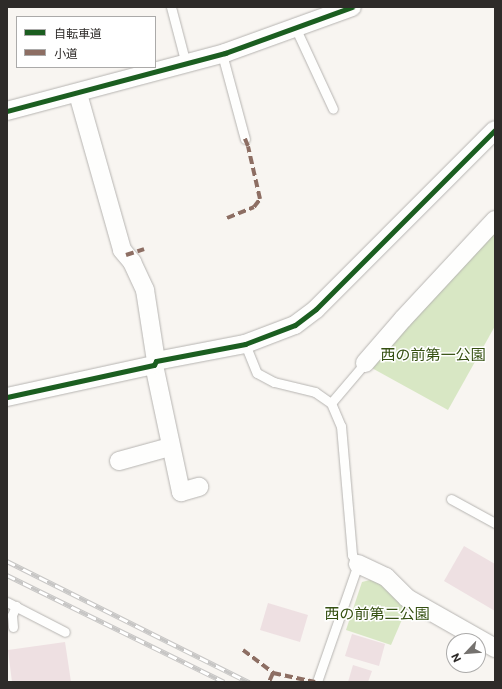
<!DOCTYPE html>
<html>
<head>
<meta charset="utf-8">
<style>
	body { margin:0 }
	#map { position:relative; width:502px; height:689px; overflow:hidden; background:#f8f5f1; font-family:Commissioner,"Noto Sans JP",sans-serif }
	div>[style] { position:absolute }
	.green>* { inset:0; background:#d8e7c4 }
	.building>* { inset:0; background:#eee0e2 }
	.roads { filter:drop-shadow(0 0 1px #b6b4b1) drop-shadow(0 0 1px #b6b4b1) }
	.service>* { height:9px; margin:-4.5px; padding:0 4.5px; transform-origin:4.5px; border-radius:4.5px; background:#fefefd }
	.minor>* { height:18px; margin:-9px; padding:0 9px; transform-origin:9px; border-radius:9px; background:#fefefd }
	.rail>* { height:4.5px; margin-top:-2.25px; transform-origin:0; background:repeating-linear-gradient(90deg,#fff 0 9px,#c7c6c5 0 18px); box-sizing:border-box; border-block:1px solid #c7c6c5 }
	.quiet>* { height:4px; margin-top:-2px; transform-origin:0; background:repeating-linear-gradient(90deg,#8d6e63 0 8px,transparent 0 12px) }
	.cycleway>* { height:5px; margin:-2.5px; padding:0 2.5px; transform-origin:2.5px; border-radius:2.5px; background:#1b5e20 }
	span { translate:-50% -50%; white-space:nowrap; text-align:center; line-height:1.15; -webkit-text-stroke:3px #fff; paint-order:stroke }
	.park-label { font-size:15px; color:#355011 }
	.frame { position:absolute; inset:0; border:8px solid #2e2b29; pointer-events:none }
	.legend { position:absolute; left:16px; top:16px; width:140px; height:52px; box-sizing:border-box; background:#fff; border:1px solid #abaaa9; margin:0; padding:5px 7px; list-style:none; font-size:12px; color:#2e2b29 }
	.legend li { display:flex; align-items:center; gap:8px; height:20px }
	.legend b { width:20px; border:1px solid #abaaa9 }
	.north { position:absolute; left:446px; top:633px; width:40px; height:40px; box-sizing:border-box; background:#fff; border:1px solid #abaaa9; border-radius:50%; rotate:244deg; font-size:11px; font-weight:700; line-height:16px; text-align:center; color:#2e2b29 }
	.north::after { content:''; display:block; margin:auto; width:14px; height:18px; background:#75726f; clip-path:polygon(50% 0,100% 100%,50% 72%,0 100%) }
</style>
</head>
<body>
<div id="map">
	<div class="green">
		<div style="clip-path:polygon(495px 231px,495px 326px,448px 410px,370px 367px)"></div>
		<div style="clip-path:polygon(374px 579px,407px 608px,391px 645px,346px 630px,362px 582px)"></div>
	</div>
	<div class="building">
		<div style="clip-path:polygon(464px 546px,495px 564px,495px 611px,444px 581px)"></div>
		<div style="clip-path:polygon(268px 603px,308px 615px,300px 642px,260px 630px)"></div>
		<div style="clip-path:polygon(352px 634px,385px 644px,379px 666px,345px 656px)"></div>
		<div style="clip-path:polygon(65px 642px,71px 682px,12px 682px,8px 650px)"></div>
		<div style="clip-path:polygon(353px 665px,372px 671px,368px 682px,348px 682px)"></div>
	</div>
	<div class="roads">
		<div class="service">
			<div style="left:171px;top:7px;width:59px;rotate:75.3deg"></div>
			<div style="left:295px;top:27px;width:90px;rotate:65.1deg"></div>
			<div style="left:222px;top:54px;width:88px;rotate:74.9deg"></div>
			<div style="left:245px;top:344px;width:31px;rotate:68deg"></div>
			<div style="left:257px;top:373px;width:19px;rotate:28deg"></div>
			<div style="left:274px;top:382px;width:42px;rotate:13.7deg"></div>
			<div style="left:315px;top:392px;width:19px;rotate:35deg"></div>
			<div style="left:331px;top:403px;width:25px;rotate:67deg"></div>
			<div style="left:341px;top:426px;width:129px;rotate:85.1deg"></div>
			<div style="left:352px;top:555px;width:11px;rotate:56deg"></div>
			<div style="left:358px;top:564px;width:125px;rotate:109.2deg"></div>
			<div style="left:331px;top:403px;width:52px;rotate:-49.6deg"></div>
			<div style="left:451px;top:499px;width:50px;rotate:28.6deg"></div>
			<div style="left:7px;top:602px;width:65px;rotate:27.3deg"></div>
			<div style="left:13px;top:627px;width:12px;rotate:-95deg"></div>
			<div style="left:12px;top:615px;width:10px;rotate:-66deg"></div>
		</div>
		<div class="minor">
			<div style="left:78px;top:94px;width:162px;rotate:74.2deg"></div>
			<div style="left:122px;top:250px;width:16px;rotate:50deg"></div>
			<div style="left:132px;top:262px;width:31px;rotate:65deg"></div>
			<div style="left:145px;top:290px;width:72px;rotate:81.2deg"></div>
			<div style="left:7px;top:111px;width:226px;rotate:-14.9deg"></div>
			<div style="left:225px;top:53px;width:135px;rotate:-19.9deg"></div>
			<div style="left:365px;top:363px;width:58px;rotate:-49.2deg"></div>
			<div style="left:403px;top:319px;width:135px;rotate:-47.1deg"></div>
			<div style="left:154px;top:365px;width:130px;rotate:78deg"></div>
			<div style="left:181px;top:492px;width:19px;rotate:-16deg"></div>
			<div style="left:7px;top:397px;width:150px;rotate:-12.3deg"></div>
			<div style="left:154px;top:365px;width:4px;rotate:-63deg"></div>
			<div style="left:156px;top:361px;width:91px;rotate:-10.8deg"></div>
			<div style="left:245px;top:344px;width:53px;rotate:-20.8deg"></div>
			<div style="left:295px;top:325px;width:26px;rotate:-37deg"></div>
			<div style="left:316px;top:309px;width:253px;rotate:-45deg"></div>
			<div style="left:119px;top:461px;width:53px;rotate:-15.4deg"></div>
			<div style="left:358px;top:564px;width:31px;rotate:25deg"></div>
			<div style="left:386px;top:577px;width:30px;rotate:45deg"></div>
			<div style="left:407px;top:598px;width:101px;rotate:29.6deg"></div>
		</div>
	</div>
	<div class="rail">
		<div style="left:7px;top:561px;width:271px;rotate:26.6deg"></div>
		<div style="left:7px;top:575px;width:242px;rotate:26.2deg"></div>
	</div>
	<div class="quiet">
		<div style="left:227px;top:218px;width:29px;rotate:-22deg"></div>
		<div style="left:254px;top:207px;width:10px;rotate:-53deg"></div>
		<div style="left:260px;top:199px;width:54px;rotate:-102.8deg"></div>
		<div style="left:248px;top:146px;width:8px;rotate:-113deg"></div>
		<div style="left:126px;top:255px;width:19px;rotate:-18deg"></div>
		<div style="left:243px;top:650px;width:38px;rotate:37deg"></div>
		<div style="left:273px;top:673px;width:10px;rotate:114deg"></div>
		<div style="left:273px;top:673px;width:43px;rotate:12.1deg"></div>
	</div>
	<div class="cycleway">
		<div style="left:7px;top:111px;width:226px;rotate:-14.9deg"></div>
		<div style="left:225px;top:53px;width:135px;rotate:-19.9deg"></div>
		<div style="left:7px;top:397px;width:150px;rotate:-12.3deg"></div>
		<div style="left:154px;top:365px;width:4px;rotate:-63deg"></div>
		<div style="left:156px;top:361px;width:91px;rotate:-10.8deg"></div>
		<div style="left:245px;top:344px;width:53px;rotate:-20.8deg"></div>
		<div style="left:295px;top:325px;width:26px;rotate:-37deg"></div>
		<div style="left:316px;top:309px;width:253px;rotate:-45deg"></div>
	</div>
	<div class="park-label">
		<span style="left:433px;top:355px">西の前第一公園</span>
		<span style="left:377px;top:614px">西の前第二公園</span>
	</div>
	<div class="frame"></div>
	<ul class="legend">
	<li><b style="height:5px;background:#1b5e20"></b>自転車道</li>
	<li><b style="height:5px;background:#8d6e63"></b>小道</li>
	</ul>
	<div class="north">N</div>
</div>
</body>
</html>
